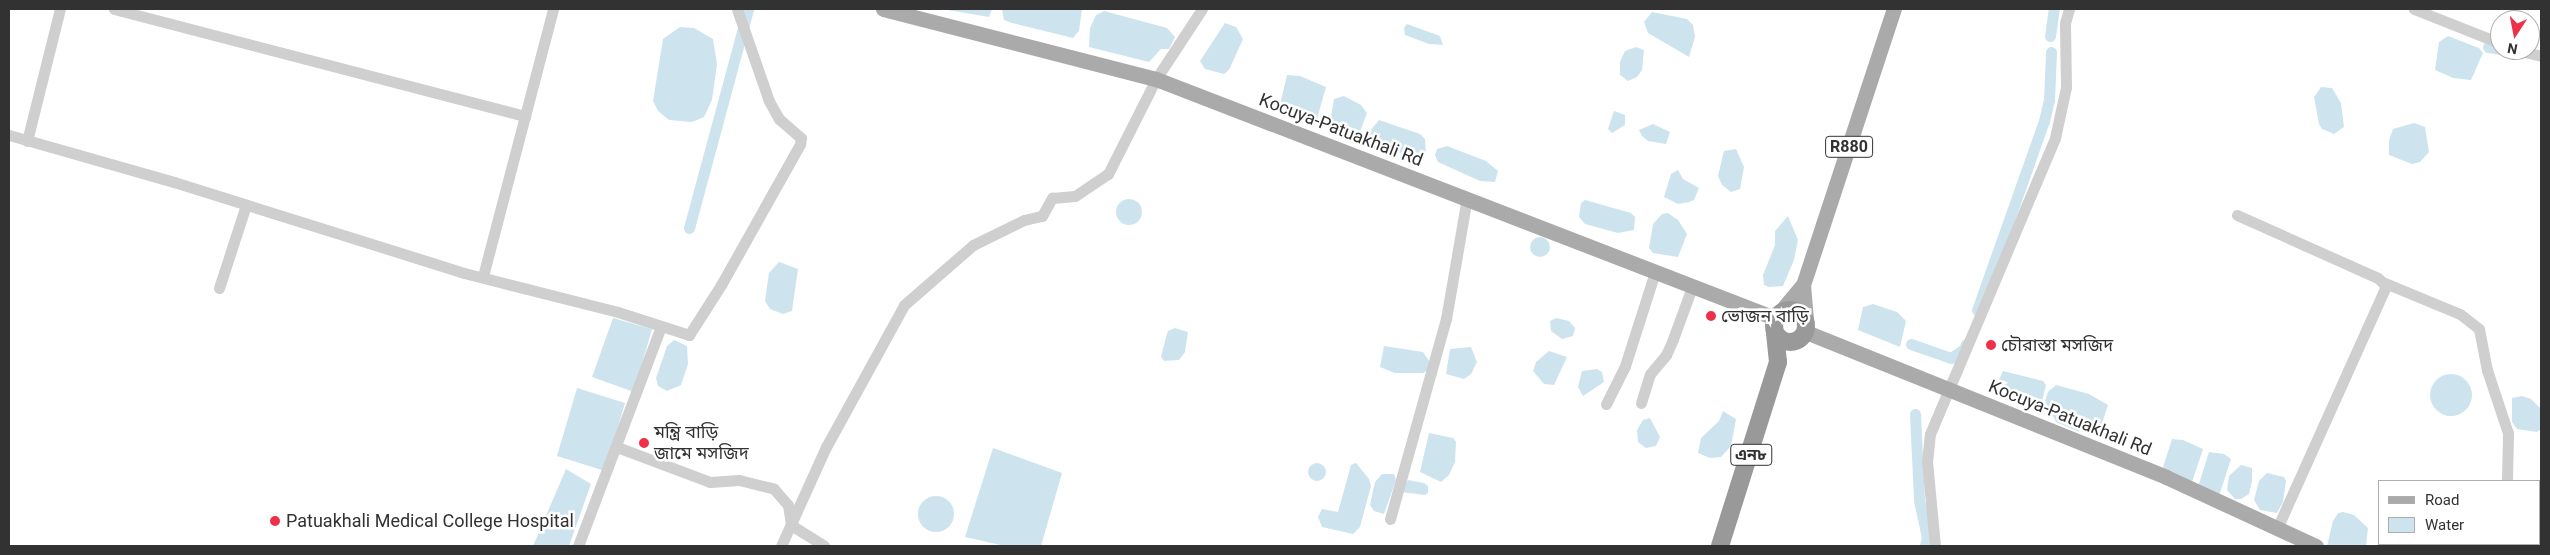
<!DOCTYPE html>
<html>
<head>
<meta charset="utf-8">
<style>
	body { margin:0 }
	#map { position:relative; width:2550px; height:555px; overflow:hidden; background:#fff; font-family:Roboto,"Noto Sans Bengali",sans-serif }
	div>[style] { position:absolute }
	.water>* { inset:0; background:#cde4ef }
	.round { border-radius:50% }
	.canal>* { height:11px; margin:-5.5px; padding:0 5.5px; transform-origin:5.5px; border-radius:5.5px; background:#cde4ef }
	.minor>* { height:11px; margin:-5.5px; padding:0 5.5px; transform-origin:5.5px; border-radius:5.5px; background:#cfcfcf }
	.major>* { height:15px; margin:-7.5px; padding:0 7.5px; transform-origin:7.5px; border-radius:7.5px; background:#aaa }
	.highway>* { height:18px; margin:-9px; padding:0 9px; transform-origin:9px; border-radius:9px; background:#999 }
	.highway>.ring { margin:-9px; padding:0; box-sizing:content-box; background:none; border:18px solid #999; border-radius:50% }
	.dots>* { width:14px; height:14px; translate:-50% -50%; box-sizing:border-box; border:2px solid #fff; border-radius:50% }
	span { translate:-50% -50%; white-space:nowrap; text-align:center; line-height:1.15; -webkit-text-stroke:5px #fff; paint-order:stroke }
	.shield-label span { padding:1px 4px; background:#fff; border:1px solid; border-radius:4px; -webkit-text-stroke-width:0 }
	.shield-label { font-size:16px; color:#323232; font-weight:700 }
	.street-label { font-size:18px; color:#323232 }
	.poi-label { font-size:18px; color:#323232 }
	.left { translate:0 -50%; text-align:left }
	.frame { position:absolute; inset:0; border:10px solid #323232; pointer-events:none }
	.legend { position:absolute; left:2378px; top:480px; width:162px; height:65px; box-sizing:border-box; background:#fff; border:1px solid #adadad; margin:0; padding:6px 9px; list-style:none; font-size:15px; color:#323232 }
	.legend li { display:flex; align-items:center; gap:10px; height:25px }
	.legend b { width:25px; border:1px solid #adadad }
	.north { position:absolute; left:2490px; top:10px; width:50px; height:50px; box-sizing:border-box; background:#fff; border:1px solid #adadad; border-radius:50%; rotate:191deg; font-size:14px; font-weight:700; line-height:20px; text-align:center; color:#323232 }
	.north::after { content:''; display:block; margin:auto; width:18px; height:22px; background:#ee3048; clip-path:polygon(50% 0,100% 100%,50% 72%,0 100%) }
</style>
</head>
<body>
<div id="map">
	<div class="water">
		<div style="clip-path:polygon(942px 9px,992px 9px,989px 17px)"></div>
		<div style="clip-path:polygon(1002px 9px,1082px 9px,1079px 31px,1073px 38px,1012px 23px,1004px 20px)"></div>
		<div style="clip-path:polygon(1104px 11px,1167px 28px,1175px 37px,1169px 49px,1161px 49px,1149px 62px,1089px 47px,1090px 28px,1096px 15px)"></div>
		<div style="clip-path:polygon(1652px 12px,1687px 19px,1693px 25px,1695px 37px,1689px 57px,1648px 33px,1644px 22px)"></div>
		<div style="clip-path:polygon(1225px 23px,1236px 27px,1243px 39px,1229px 70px,1224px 74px,1205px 69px,1200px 61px)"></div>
		<div style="clip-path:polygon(1407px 24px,1440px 36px,1443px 45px,1429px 44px,1405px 35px,1404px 28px)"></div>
		<div style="clip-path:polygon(680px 27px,694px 28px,713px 39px,717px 64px,712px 100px,704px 117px,692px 122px,669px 120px,658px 111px,653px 101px,663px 39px)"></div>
		<div style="clip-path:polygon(2448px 36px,2479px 48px,2483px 53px,2471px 80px,2453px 78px,2435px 70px,2439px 42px)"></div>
		<div style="clip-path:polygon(1636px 47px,1644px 50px,1642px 70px,1637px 77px,1628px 81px,1620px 75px,1620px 62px,1625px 51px)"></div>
		<div style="clip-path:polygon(1287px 75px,1300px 76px,1326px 87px,1317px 119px,1310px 120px,1279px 109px)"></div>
		<div style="clip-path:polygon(2321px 87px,2332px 88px,2341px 103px,2344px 127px,2334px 134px,2322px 129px,2319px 124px,2314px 97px)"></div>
		<div style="clip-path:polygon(1344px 96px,1361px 105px,1367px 113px,1361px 129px,1353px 136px,1335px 126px,1331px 116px,1334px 99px)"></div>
		<div style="clip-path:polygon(1614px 111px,1625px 115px,1625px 125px,1612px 133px,1608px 129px)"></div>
		<div style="clip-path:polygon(1379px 120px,1420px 134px,1425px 139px,1426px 154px,1412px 158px,1379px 143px,1371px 137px,1370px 131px)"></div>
		<div style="clip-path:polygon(2414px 123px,2425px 127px,2429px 152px,2420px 162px,2412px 164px,2389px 155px,2389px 140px,2393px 129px)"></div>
		<div style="clip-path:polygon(1653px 124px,1670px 132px,1666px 144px,1648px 141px,1642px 136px,1639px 130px)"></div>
		<div style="clip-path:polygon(1447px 146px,1486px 161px,1498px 171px,1495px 182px,1480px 181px,1438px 162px,1435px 155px,1437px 149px)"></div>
		<div style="clip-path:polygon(1736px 149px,1744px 167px,1740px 189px,1731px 192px,1722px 185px,1718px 176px,1724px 151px)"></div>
		<div style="clip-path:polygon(1678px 170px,1683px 179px,1699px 188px,1694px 200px,1689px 202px,1678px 204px,1664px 197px,1671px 174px)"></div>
		<div class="round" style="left:1116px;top:199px;width:26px;height:26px"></div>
		<div style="clip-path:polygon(1585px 200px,1631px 213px,1635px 217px,1634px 230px,1618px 233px,1585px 224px,1579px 217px,1581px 203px)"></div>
		<div style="clip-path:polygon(1668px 213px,1678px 220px,1687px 234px,1678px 257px,1653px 253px,1649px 248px,1653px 224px,1662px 214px)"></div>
		<div style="clip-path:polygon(1788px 216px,1798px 240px,1794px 260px,1783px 286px,1769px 287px,1764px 285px,1763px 275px,1775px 245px,1775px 231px)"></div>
		<div class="round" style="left:1530px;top:237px;width:20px;height:20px"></div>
		<div style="clip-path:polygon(779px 262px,798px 269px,792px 311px,783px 314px,770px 309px,765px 301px,769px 273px)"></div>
		<div style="clip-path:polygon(1873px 304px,1897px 312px,1906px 321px,1900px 347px,1858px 330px,1863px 307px)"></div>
		<div style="clip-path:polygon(613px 318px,652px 329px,634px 392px,592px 377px)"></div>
		<div style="clip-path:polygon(1556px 318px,1569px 321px,1575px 328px,1573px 336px,1562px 339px,1551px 331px,1550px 321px)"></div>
		<div style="clip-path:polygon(1175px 328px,1188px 332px,1185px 352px,1179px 360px,1164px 361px,1161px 357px,1166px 337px,1168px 331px)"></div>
		<div style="clip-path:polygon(674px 340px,687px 346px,688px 364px,681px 385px,667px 391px,658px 386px,656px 378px,667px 346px)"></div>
		<div style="clip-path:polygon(1384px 346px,1423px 352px,1429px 361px,1428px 370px,1423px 373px,1395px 373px,1380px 367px)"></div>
		<div style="clip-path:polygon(1471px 347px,1477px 362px,1471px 374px,1464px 379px,1446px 374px,1450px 349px)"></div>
		<div style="clip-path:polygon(1549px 351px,1567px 357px,1554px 385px,1544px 384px,1533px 371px,1536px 362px)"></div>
		<div style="clip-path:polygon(1597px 369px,1602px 372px,1604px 382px,1583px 396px,1578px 387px,1582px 371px)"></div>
		<div style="clip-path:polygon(2003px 371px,2043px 381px,2046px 385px,2041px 405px,2001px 398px,1996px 386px)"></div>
		<div class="round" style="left:2430px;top:374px;width:42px;height:42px"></div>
		<div style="clip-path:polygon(2056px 385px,2089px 394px,2108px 405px,2100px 430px,2077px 431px,2056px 422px,2045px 401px,2048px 392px)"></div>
		<div style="clip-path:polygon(577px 388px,625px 403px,605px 471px,557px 456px)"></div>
		<div style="clip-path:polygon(2522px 396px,2531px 399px,2541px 409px,2541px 429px,2537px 432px,2517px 429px,2512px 422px,2512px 398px)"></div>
		<div style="clip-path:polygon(1723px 411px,1736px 419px,1731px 446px,1721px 457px,1710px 458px,1698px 453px,1701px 438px,1719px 421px)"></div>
		<div style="clip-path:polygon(1650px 418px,1660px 437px,1656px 446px,1646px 448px,1638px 442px,1637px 430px,1643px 420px)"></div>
		<div style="clip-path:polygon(1429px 433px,1453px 438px,1456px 442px,1455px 462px,1449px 475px,1441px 482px,1420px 472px)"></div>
		<div style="clip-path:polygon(2172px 439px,2183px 440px,2203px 449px,2192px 482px,2165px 472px,2163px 467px)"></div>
		<div style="clip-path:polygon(993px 448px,1062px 473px,1041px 546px,1005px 546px,965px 537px)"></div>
		<div style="clip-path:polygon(2209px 452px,2224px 454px,2231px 459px,2219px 496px,2198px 487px)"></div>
		<div class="round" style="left:1308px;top:463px;width:18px;height:18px"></div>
		<div style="clip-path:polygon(1356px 463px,1369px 479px,1371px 486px,1360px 527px,1353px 534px,1322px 527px,1318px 517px,1322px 509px,1338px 512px,1351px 465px)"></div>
		<div style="clip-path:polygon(2241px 465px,2252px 468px,2252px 481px,2249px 494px,2241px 499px,2235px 499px,2227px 490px,2229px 476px)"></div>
		<div style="clip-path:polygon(566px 469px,591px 484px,569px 546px,533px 546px)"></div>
		<div style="clip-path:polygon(2267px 473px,2284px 477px,2286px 481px,2283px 502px,2277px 513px,2260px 510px,2254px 500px,2259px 481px)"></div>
		<div style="clip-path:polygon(1382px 474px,1394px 474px,1396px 480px,1384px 514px,1374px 511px,1370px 505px,1375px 482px)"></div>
		<div style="clip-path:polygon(1408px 480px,1424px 483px,1428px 486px,1428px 493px,1425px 495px,1401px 492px)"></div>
		<div class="round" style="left:918px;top:496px;width:36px;height:36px"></div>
		<div style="clip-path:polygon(2343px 512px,2354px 515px,2368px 528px,2366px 546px,2327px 546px,2333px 521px,2338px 513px)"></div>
	</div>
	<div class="canal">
		<div style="left:2050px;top:36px;width:27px;rotate:-82deg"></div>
		<div style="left:2488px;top:47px;width:12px;rotate:9deg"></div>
		<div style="left:689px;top:228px;width:227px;rotate:-74.9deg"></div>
		<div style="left:1977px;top:310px;width:201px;rotate:-70.5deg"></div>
		<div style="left:2044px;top:121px;width:22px;rotate:-77deg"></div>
		<div style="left:2049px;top:100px;width:48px;rotate:-87.6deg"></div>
		<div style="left:1911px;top:344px;width:42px;rotate:19.3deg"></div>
		<div style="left:1951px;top:358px;width:16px;rotate:-35deg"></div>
		<div style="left:1964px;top:349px;width:5px;rotate:-68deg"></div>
		<div style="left:1915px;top:414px;width:86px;rotate:87.3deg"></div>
		<div style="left:1919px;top:500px;width:38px;rotate:78deg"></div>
		<div style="left:1927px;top:537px;width:9px;rotate:103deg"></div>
	</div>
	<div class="minor">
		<div style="left:114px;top:9px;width:425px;rotate:14.6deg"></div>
		<div style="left:2414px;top:9px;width:92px;rotate:21.6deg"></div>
		<div style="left:2516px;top:50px;width:26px;rotate:13deg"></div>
		<div style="left:9px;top:135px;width:172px;rotate:15.9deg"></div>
		<div style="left:174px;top:182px;width:304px;rotate:17.4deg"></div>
		<div style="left:464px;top:273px;width:159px;rotate:14.2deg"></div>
		<div style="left:618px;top:312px;width:75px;rotate:17.9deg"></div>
		<div style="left:689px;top:335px;width:59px;rotate:-57.4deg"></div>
		<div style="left:721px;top:285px;width:162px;rotate:-60.7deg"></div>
		<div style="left:800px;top:144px;width:6px;rotate:-81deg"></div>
		<div style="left:801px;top:138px;width:29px;rotate:-139deg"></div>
		<div style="left:779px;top:119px;width:21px;rotate:-119deg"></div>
		<div style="left:769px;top:101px;width:97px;rotate:-109.2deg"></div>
		<div style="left:27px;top:141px;width:136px;rotate:-76deg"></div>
		<div style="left:2237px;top:215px;width:154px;rotate:24.1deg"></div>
		<div style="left:2378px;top:278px;width:11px;rotate:45deg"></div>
		<div style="left:2386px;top:286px;width:265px;rotate:114.2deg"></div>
		<div style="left:483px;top:276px;width:276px;rotate:-75.3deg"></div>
		<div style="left:2385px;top:283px;width:81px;rotate:22.5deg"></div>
		<div style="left:2460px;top:314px;width:24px;rotate:38deg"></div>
		<div style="left:2479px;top:329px;width:42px;rotate:79deg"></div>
		<div style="left:2487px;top:370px;width:66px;rotate:71.6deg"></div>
		<div style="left:2508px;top:433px;width:48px;rotate:91.2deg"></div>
		<div style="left:219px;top:288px;width:87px;rotate:-72deg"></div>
		<div style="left:1641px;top:403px;width:30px;rotate:-73deg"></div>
		<div style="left:1650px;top:374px;width:25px;rotate:-50deg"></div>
		<div style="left:1666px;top:355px;width:17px;rotate:-66deg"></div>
		<div style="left:1673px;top:339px;width:55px;rotate:-69.9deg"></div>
		<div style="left:1606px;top:404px;width:42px;rotate:-63.4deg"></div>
		<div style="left:1625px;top:366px;width:99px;rotate:-72.3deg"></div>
		<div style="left:617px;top:447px;width:99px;rotate:20.6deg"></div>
		<div style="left:710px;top:482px;width:29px;rotate:-4deg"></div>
		<div style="left:739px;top:480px;width:36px;rotate:14deg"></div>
		<div style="left:774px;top:489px;width:21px;rotate:49deg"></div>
		<div style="left:788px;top:505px;width:20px;rotate:81deg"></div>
		<div style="left:791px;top:525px;width:39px;rotate:32deg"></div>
		<div style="left:1390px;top:519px;width:208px;rotate:-74.4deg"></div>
		<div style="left:1446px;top:319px;width:123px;rotate:-80.2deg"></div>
		<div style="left:578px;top:546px;width:235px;rotate:-69.3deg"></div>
		<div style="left:781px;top:546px;width:109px;rotate:-65.6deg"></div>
		<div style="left:826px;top:447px;width:162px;rotate:-61.2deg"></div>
		<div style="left:904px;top:305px;width:91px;rotate:-41deg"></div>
		<div style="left:973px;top:245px;width:57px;rotate:-26.1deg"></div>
		<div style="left:1024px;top:220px;width:18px;rotate:-13deg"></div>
		<div style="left:1042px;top:216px;width:21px;rotate:-61deg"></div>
		<div style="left:1052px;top:198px;width:23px;rotate:-5deg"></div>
		<div style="left:1075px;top:196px;width:40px;rotate:-34deg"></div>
		<div style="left:1108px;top:174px;width:106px;rotate:-63.2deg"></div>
		<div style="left:1156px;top:79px;width:84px;rotate:-56.7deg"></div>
		<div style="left:1935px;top:546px;width:84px;rotate:-95.4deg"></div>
		<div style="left:1927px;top:462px;width:28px;rotate:-84deg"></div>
		<div style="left:1930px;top:434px;width:321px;rotate:-67.1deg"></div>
		<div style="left:2055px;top:138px;width:52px;rotate:-77.8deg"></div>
		<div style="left:2066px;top:87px;width:64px;rotate:-90.9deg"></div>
		<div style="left:2065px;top:23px;width:15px;rotate:-74deg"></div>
		<div style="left:2499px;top:546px;width:2px;rotate:-63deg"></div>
	</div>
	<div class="major">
		<div style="left:883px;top:9px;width:282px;rotate:14.4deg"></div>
		<div style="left:1156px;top:79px;width:664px;rotate:21.11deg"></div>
		<div style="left:1803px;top:285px;width:37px;rotate:85deg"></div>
		<div style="left:1780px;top:312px;width:35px;rotate:-50deg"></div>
		<div style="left:1803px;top:285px;width:291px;rotate:-71.8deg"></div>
		<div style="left:1806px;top:332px;width:388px;rotate:21.9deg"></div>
		<div style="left:2166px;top:477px;width:165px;rotate:24.7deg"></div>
	</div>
	<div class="highway">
		<div class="ring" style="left:1774px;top:310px;width:14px;height:14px"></div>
		<div style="left:1720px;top:546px;width:193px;rotate:-72.5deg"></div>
		<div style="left:1778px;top:362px;width:28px;rotate:-96deg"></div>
	</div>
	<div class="dots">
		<div style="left:1711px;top:316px;background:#ee3048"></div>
		<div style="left:1991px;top:345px;background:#ee3048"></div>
		<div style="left:644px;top:443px;background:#ee3048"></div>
		<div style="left:275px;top:521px;background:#ee3048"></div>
	</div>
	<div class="shield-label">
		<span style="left:1849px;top:147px">R880</span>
		<span style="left:1751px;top:455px">এন৮</span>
	</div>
	<div class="street-label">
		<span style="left:1341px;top:130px;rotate:21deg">Kocuya-Patuakhali Rd</span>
		<span style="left:2070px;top:418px;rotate:22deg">Kocuya-Patuakhali Rd</span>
	</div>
	<div class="poi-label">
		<span class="left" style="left:1721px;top:316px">ভোজন বাড়ি</span>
		<span class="left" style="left:2001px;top:345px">চৌরাস্তা মসজিদ</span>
		<span class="left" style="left:654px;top:443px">মন্ত্রি বাড়ি<br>জামে মসজিদ</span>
		<span class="left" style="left:286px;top:521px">Patuakhali Medical College Hospital</span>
	</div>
	<div class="frame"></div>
	<ul class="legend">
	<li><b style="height:6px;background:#aaa"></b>Road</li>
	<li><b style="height:14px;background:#cde4ef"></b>Water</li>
	</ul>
	<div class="north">N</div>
</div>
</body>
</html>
